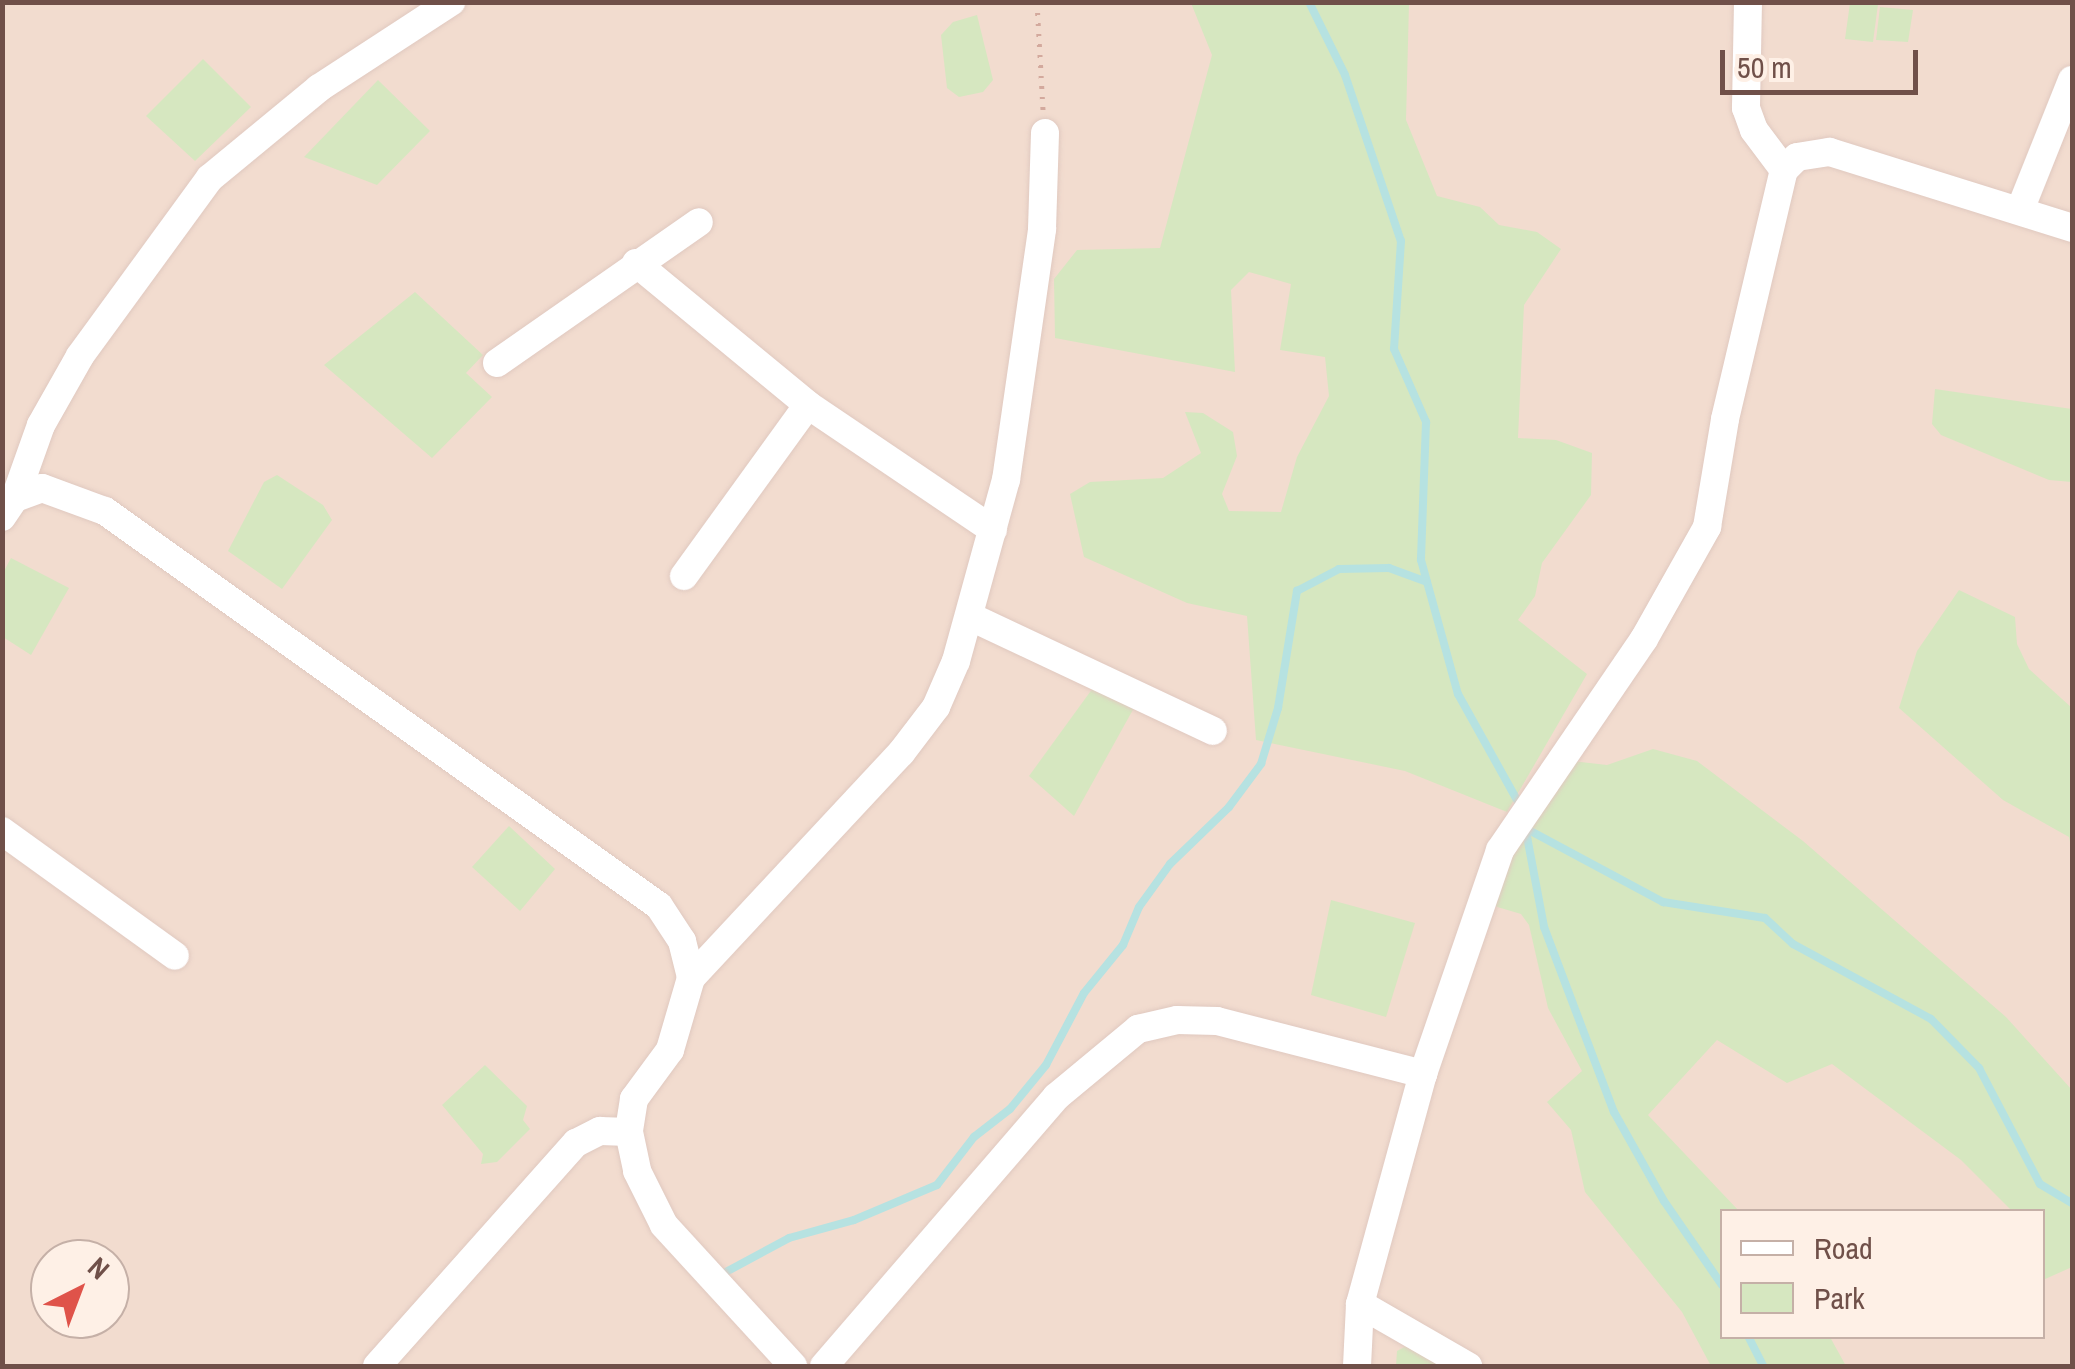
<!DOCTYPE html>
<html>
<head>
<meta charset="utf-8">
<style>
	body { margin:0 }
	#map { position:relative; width:2075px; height:1369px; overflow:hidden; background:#fbece0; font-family:"Archivo Narrow",sans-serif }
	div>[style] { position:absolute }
	.residential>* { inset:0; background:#f2dccf }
	.green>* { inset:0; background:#d6e7c0 }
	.stream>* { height:8px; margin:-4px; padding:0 4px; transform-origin:4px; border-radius:4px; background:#b6e2e1 }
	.path>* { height:5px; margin-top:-2.5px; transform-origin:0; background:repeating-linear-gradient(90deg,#d3a99d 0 2.5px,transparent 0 10.5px) }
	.roads { filter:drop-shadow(0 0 2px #e0c9c0) drop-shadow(0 0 2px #e0c9c0) }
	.minor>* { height:28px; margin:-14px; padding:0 14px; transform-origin:14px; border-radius:14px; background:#fff }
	span { translate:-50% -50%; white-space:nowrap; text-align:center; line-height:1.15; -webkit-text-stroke:9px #fef0e6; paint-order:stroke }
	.frame { position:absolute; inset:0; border:5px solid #705049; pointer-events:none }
	.legend { position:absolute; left:1720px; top:1209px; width:325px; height:130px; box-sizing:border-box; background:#fef0e6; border:2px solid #c5b0a7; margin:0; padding:12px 18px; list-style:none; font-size:30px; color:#705049 }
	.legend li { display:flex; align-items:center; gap:20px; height:50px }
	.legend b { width:50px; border:2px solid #c5b0a7 }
	.north { position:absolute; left:30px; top:1239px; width:100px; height:100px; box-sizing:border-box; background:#fef0e6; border:2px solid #c5b0a7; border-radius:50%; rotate:42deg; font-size:28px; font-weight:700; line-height:40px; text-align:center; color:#705049 }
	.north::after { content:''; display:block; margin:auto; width:35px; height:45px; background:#df534a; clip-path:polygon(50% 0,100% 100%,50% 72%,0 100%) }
	.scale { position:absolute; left:1720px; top:50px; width:198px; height:45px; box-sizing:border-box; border:5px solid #705049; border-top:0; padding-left:12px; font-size:30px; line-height:35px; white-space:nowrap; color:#705049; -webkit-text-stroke:8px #fef0e6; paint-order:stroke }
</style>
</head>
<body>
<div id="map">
	<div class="residential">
		<div style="clip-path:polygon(evenodd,3px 3px,2072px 3px,2072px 1366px,3px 1366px,3px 3px,1722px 1212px,2042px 1212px,2042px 1336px,1722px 1336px,1722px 1212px,3px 3px,50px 1259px,110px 1259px,110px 1319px,50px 1319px,50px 1259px)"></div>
	</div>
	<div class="green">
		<div style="clip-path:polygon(1191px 3px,1409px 4px,1406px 120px,1437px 196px,1480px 207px,1499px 225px,1537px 232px,1561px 249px,1524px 305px,1518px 438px,1556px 440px,1592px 453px,1591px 495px,1542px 563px,1535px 596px,1518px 620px,1587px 674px,1507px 812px,1405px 771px,1256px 740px,1247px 616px,1187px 603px,1084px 557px,1070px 494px,1090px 482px,1163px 478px,1201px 453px,1185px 412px,1203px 413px,1233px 432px,1237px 456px,1222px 494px,1229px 511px,1281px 512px,1297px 457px,1329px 396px,1325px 357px,1280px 350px,1291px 284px,1249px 272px,1231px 290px,1235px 372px,1055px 338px,1054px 279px,1077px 250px,1160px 248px,1212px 55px)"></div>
		<div style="clip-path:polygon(1850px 3px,1878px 4px,1873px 42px,1845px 39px)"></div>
		<div style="clip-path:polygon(1880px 7px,1913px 10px,1908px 42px,1876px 40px)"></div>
		<div style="clip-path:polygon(977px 15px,993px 80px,983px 92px,959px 97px,947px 88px,941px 35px,953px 22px)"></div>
		<div style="clip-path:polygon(203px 59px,251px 107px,195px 161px,146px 116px)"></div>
		<div style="clip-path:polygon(378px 80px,430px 131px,377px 185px,304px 157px)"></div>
		<div style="clip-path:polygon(415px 292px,483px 355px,466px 373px,492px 397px,432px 458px,324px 365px)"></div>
		<div style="clip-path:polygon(1935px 389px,2072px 409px,2072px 482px,2049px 480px,1941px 435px,1932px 424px)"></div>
		<div style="clip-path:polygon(277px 475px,323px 505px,332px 520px,282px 589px,228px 551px,264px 482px)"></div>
		<div style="clip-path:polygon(11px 558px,69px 588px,31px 655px,3px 637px,3px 573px)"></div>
		<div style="clip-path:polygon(1959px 590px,2015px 617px,2017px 644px,2029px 669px,2072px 708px,2072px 852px,2069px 837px,2003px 800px,1899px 708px,1917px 651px)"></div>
		<div style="clip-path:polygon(1098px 681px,1135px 706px,1074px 816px,1029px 776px)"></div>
		<div style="clip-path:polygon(1653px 749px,1697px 761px,1803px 841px,2006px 1017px,2072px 1090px,2072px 1267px,2043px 1280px,2042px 1212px,2012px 1211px,1961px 1160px,1832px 1064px,1787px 1083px,1717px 1040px,1648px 1115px,1739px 1211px,1722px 1212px,1722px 1336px,1830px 1337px,1846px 1366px,1711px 1366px,1682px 1312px,1585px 1192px,1571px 1130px,1547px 1102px,1582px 1071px,1548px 1008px,1529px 925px,1521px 914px,1494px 906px,1502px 862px,1572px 761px,1607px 765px)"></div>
		<div style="clip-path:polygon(509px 826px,555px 869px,520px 911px,472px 867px)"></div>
		<div style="clip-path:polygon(1331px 900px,1415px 923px,1386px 1017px,1311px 995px)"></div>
		<div style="clip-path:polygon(485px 1065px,527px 1106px,523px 1120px,530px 1129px,497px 1162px,481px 1164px,483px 1154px,442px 1105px)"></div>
		<div style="clip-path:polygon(1410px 1344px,1445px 1366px,1396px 1366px,1397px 1351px)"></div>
	</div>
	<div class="stream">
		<div style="left:1309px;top:2px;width:81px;rotate:63.7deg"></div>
		<div style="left:1345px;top:75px;width:175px;rotate:71.4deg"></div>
		<div style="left:1401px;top:241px;width:108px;rotate:93.7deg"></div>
		<div style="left:1394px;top:349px;width:80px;rotate:66.3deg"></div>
		<div style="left:1426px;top:422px;width:138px;rotate:92.1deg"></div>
		<div style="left:1421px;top:560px;width:139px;rotate:74.6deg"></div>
		<div style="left:1458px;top:694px;width:129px;rotate:60.9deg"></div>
		<div style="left:1525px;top:826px;width:103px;rotate:79.3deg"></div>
		<div style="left:1544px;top:927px;width:198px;rotate:69.3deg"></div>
		<div style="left:1614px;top:1112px;width:102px;rotate:60.7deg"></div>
		<div style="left:1664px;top:1201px;width:102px;rotate:55.4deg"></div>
		<div style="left:1525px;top:828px;width:157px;rotate:28.2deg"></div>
		<div style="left:1663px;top:902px;width:103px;rotate:8.9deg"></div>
		<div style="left:1765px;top:918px;width:38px;rotate:43deg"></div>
		<div style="left:1793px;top:944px;width:157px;rotate:28.5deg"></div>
		<div style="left:1931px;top:1019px;width:69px;rotate:45.6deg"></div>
		<div style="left:1979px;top:1068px;width:131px;rotate:62.3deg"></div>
		<div style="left:2040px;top:1184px;width:37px;rotate:31deg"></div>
		<div style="left:724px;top:1273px;width:74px;rotate:-28.3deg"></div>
		<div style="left:789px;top:1238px;width:67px;rotate:-15.5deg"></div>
		<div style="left:854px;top:1220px;width:90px;rotate:-22.9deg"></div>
		<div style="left:937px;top:1185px;width:61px;rotate:-52.4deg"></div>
		<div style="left:974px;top:1137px;width:46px;rotate:-37.9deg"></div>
		<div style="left:1010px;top:1109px;width:57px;rotate:-50.7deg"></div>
		<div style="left:1046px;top:1065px;width:81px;rotate:-62.2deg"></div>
		<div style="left:1084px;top:993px;width:62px;rotate:-50.9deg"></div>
		<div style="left:1123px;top:945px;width:41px;rotate:-67.2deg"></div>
		<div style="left:1139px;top:907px;width:53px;rotate:-54.2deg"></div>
		<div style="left:1170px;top:864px;width:82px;rotate:-44deg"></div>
		<div style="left:1229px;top:807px;width:54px;rotate:-53.3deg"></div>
		<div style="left:1261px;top:764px;width:59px;rotate:-73.1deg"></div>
		<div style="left:1278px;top:708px;width:119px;rotate:-80.8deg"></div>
		<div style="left:1297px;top:591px;width:47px;rotate:-27.6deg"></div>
		<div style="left:1339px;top:569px;width:50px;rotate:-1.1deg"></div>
		<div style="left:1389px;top:568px;width:40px;rotate:20.2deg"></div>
		<div style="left:1748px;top:1336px;width:34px;rotate:63deg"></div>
	</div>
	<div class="path">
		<div style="left:1037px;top:2px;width:108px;rotate:86.8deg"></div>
	</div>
	<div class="roads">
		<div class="minor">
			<div style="left:1748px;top:2px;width:106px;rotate:91.1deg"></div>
			<div style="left:1746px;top:108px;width:23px;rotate:70deg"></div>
			<div style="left:1754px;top:130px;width:50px;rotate:53.1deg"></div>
			<div style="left:2020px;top:210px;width:140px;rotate:-68.2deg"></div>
			<div style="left:636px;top:263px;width:223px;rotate:39.5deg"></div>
			<div style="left:808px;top:405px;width:223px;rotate:34deg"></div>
			<div style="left:497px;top:363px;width:246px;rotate:-34.9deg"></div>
			<div style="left:15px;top:498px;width:77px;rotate:-70.4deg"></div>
			<div style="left:41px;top:425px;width:79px;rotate:-60.5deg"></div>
			<div style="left:80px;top:356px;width:220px;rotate:-53.9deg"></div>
			<div style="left:210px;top:178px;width:141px;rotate:-39.5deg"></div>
			<div style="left:319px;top:88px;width:158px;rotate:-33.1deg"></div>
			<div style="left:2px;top:517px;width:23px;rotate:-56deg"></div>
			<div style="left:15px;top:498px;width:29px;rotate:-20deg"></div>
			<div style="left:42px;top:488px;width:67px;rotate:20.1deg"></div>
			<div style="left:105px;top:511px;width:680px;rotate:35.49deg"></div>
			<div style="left:659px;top:906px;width:42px;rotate:56.7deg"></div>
			<div style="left:682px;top:941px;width:38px;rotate:76deg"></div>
			<div style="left:691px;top:978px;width:75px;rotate:106.3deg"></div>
			<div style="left:670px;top:1050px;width:61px;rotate:126.3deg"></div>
			<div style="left:634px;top:1099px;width:33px;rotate:99deg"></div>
			<div style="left:629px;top:1132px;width:40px;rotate:78deg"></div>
			<div style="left:637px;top:1171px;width:60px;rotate:63.4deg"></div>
			<div style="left:664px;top:1225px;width:191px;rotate:47.5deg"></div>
			<div style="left:684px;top:576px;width:211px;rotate:-54.1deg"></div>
			<div style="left:973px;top:618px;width:265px;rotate:25.2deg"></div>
			<div style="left:2px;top:831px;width:213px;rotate:35.8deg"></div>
			<div style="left:691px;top:978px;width:308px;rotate:-47deg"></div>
			<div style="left:901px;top:753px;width:58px;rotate:-52.7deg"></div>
			<div style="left:936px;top:707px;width:50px;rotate:-66.5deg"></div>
			<div style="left:956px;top:661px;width:188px;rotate:-74.6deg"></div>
			<div style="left:1006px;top:480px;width:254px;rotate:-81.8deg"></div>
			<div style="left:1042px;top:229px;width:96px;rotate:-88.2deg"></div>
			<div style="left:1360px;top:1304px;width:125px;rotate:29.9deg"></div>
			<div style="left:377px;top:1366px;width:299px;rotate:-48.3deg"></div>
			<div style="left:576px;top:1143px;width:27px;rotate:-27deg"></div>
			<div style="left:600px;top:1131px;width:29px;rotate:2deg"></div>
			<div style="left:824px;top:1366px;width:355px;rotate:-49.2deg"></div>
			<div style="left:1056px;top:1097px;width:107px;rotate:-39.7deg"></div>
			<div style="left:1138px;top:1029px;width:40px;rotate:-13deg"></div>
			<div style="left:1177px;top:1020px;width:40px;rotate:1.4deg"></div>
			<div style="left:1217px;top:1021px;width:213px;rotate:14.4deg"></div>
			<div style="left:1357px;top:1366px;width:62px;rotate:-87.2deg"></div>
			<div style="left:1360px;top:1304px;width:238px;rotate:-74.7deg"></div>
			<div style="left:1423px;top:1074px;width:237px;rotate:-71deg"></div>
			<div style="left:1500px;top:850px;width:255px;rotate:-55.7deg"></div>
			<div style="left:1644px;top:639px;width:129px;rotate:-60.6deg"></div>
			<div style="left:1707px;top:527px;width:109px;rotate:-80.5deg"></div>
			<div style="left:1725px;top:419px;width:256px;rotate:-76.7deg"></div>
			<div style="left:1784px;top:170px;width:18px;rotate:-45deg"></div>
			<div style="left:1797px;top:157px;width:33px;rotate:-9deg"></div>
			<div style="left:1830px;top:152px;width:254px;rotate:17.4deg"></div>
		</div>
	</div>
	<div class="frame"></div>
	<ul class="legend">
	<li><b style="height:12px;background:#fff"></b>Road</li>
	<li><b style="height:28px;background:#d6e7c0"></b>Park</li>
	</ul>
	<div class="north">N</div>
	<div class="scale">50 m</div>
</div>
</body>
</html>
